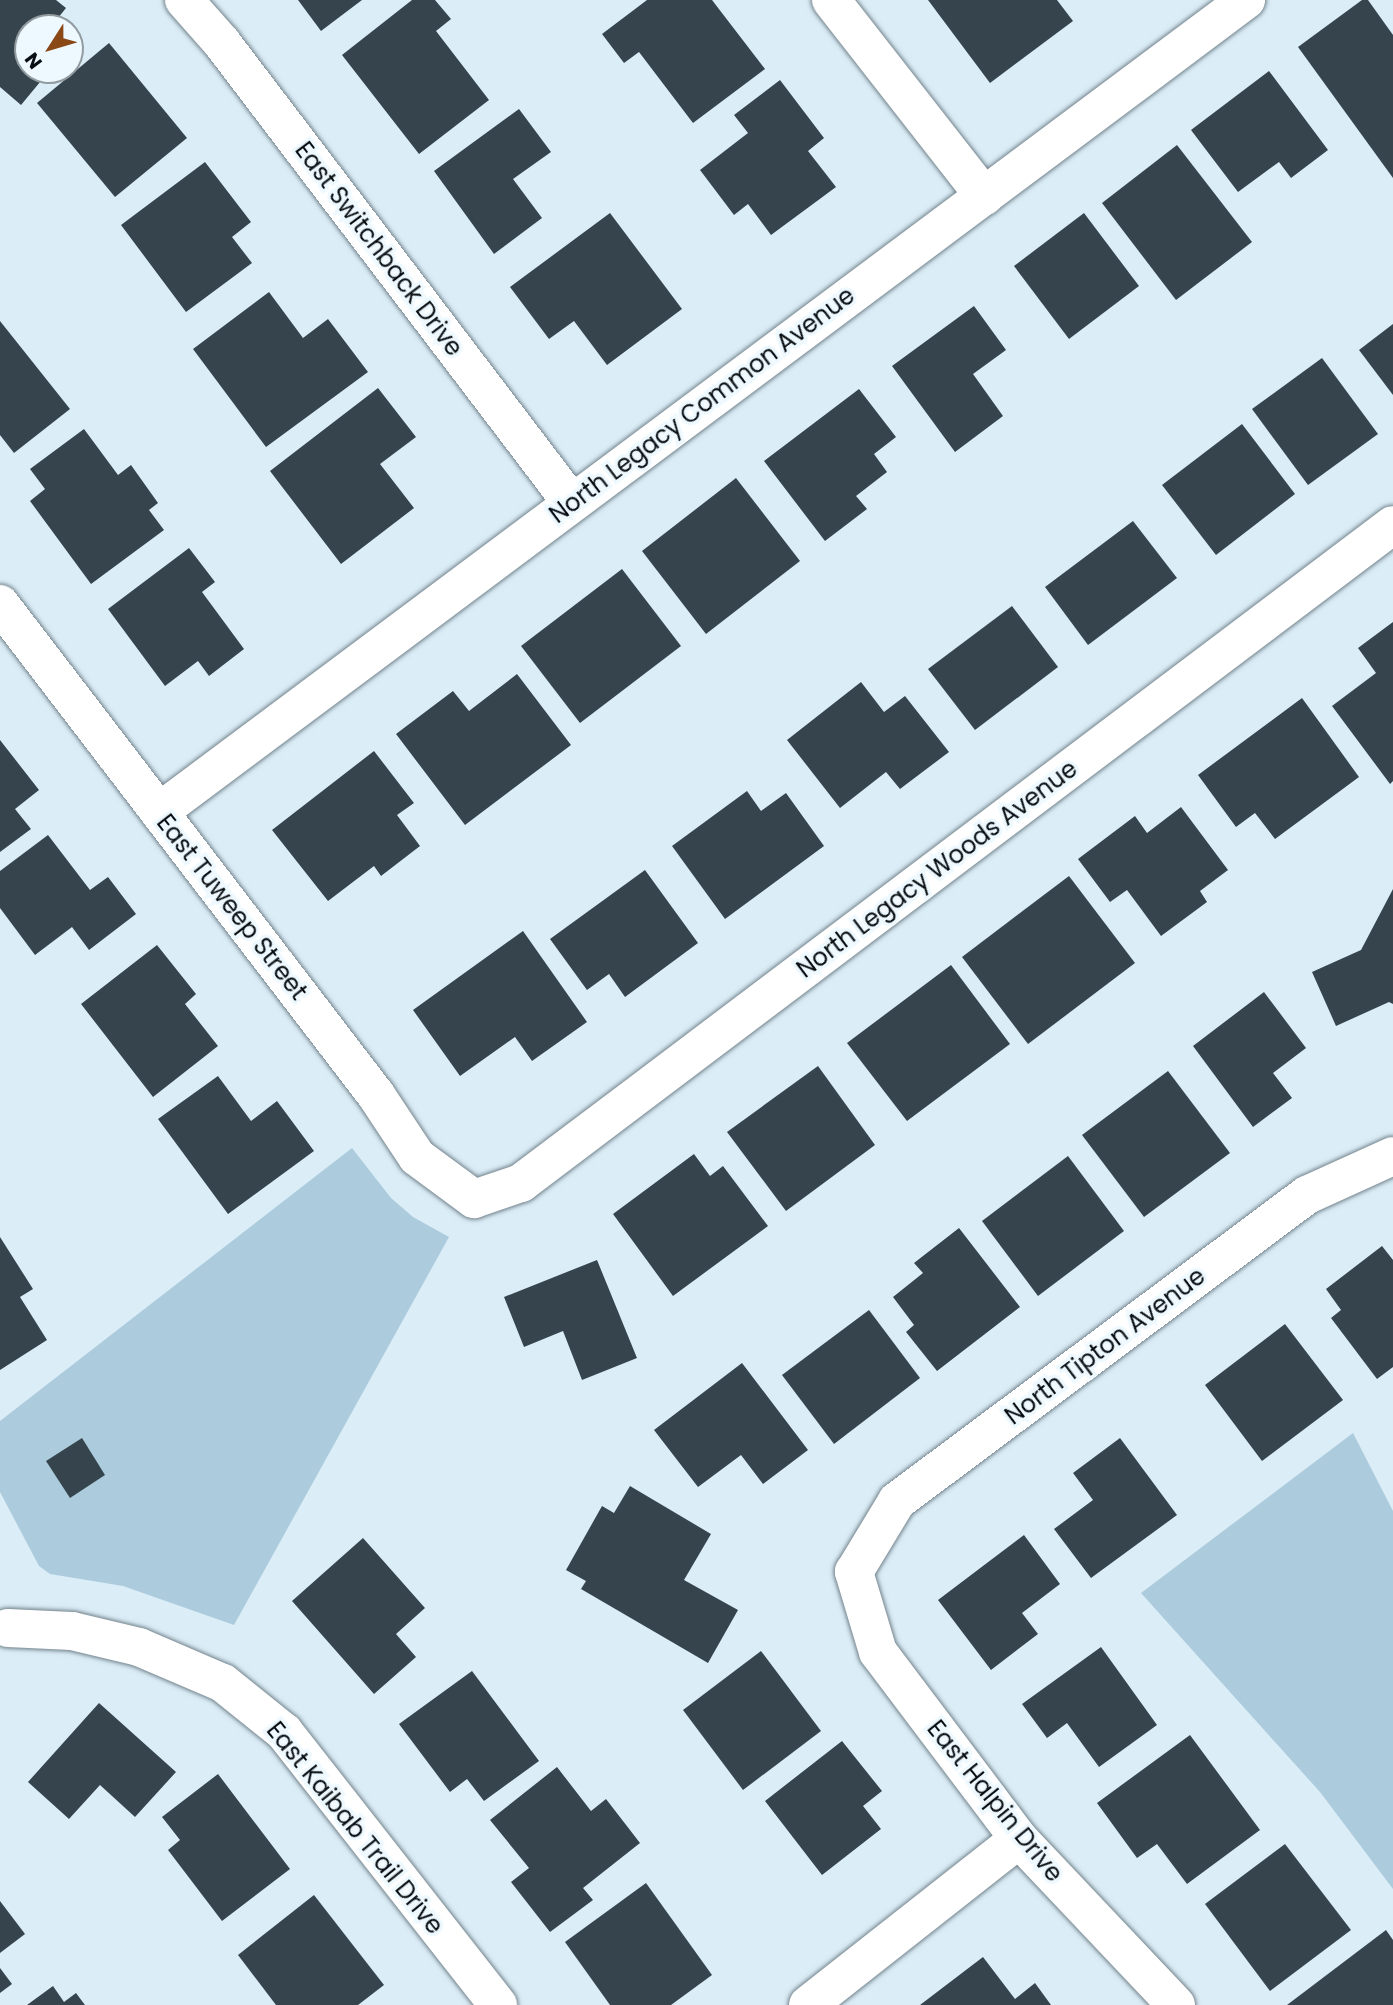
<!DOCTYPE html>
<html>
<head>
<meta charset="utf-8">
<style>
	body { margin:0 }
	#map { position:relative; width:1393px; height:2005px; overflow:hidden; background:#dbedf7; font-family:Poppins,sans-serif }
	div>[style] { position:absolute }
	.green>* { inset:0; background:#acccde }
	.building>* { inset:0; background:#36454d }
	.roads { filter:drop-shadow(0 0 2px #73838c) drop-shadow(0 0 2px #73838c) }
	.minor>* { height:38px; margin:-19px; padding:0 19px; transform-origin:19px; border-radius:19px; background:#fff }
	span { translate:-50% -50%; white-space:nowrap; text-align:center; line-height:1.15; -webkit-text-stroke:7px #eef9ff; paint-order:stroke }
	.street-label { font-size:24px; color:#080e11 }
	.north { position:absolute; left:14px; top:14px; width:70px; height:70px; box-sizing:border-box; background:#eef9ff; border:2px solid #929ba0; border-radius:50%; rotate:233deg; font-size:19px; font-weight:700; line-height:28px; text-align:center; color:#080e11 }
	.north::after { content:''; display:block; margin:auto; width:24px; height:32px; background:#8a4817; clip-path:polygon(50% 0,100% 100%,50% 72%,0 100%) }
</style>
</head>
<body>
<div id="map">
	<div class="green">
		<div style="clip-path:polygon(352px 1148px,391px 1198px,413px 1217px,449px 1237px,234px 1625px,123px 1586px,50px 1574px,39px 1566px,0 1492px,0 1421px)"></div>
		<div style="clip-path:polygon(1353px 1433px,1393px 1511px,1393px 1889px,1320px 1792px,1141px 1593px)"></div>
	</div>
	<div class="building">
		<div style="clip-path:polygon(0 0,56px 0,66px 8px,50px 28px,28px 28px,28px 70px,50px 70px,21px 105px,0 87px)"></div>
		<div style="clip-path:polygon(298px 0,362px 0,321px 31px)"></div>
		<div style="clip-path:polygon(412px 0,435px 0,451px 19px,436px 31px,489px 100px,419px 154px,342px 55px)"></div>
		<div style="clip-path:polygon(647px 0,712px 0,765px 69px,693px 123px,639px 52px,624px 63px,602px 34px)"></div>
		<div style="clip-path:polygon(928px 0,1057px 0,1073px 21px,990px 83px)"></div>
		<div style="clip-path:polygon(1362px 0,1368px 0,1393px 35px,1393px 178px,1298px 47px)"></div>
		<div style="clip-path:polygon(109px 43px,187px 138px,115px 197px,37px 103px)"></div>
		<div style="clip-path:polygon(1269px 71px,1328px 150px,1291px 178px,1279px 162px,1238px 192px,1191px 130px)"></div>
		<div style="clip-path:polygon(780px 80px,824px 138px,808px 151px,836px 187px,771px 235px,748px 204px,734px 215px,700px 170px,748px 133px,734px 115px)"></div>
		<div style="clip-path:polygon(519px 109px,551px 152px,513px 179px,542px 218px,494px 254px,434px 171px)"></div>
		<div style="clip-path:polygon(1177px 145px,1252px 242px,1176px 300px,1102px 203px)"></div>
		<div style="clip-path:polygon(205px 162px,251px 222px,232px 237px,252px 263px,186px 312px,121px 225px)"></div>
		<div style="clip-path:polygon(610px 213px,682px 309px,607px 365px,574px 321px,549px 339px,510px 287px)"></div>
		<div style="clip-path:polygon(1084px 213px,1139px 286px,1069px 339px,1014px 266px)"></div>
		<div style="clip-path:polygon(269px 292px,303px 338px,328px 319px,368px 372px,266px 447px,193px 349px)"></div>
		<div style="clip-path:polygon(974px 306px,1006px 350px,973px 374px,1003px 416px,955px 452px,892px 366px)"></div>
		<div style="clip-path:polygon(0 321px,70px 409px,14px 453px,0 435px)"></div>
		<div style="clip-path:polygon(1393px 324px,1393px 395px,1359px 350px)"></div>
		<div style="clip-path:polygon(1322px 358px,1378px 434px,1308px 485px,1252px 409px)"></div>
		<div style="clip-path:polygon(378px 388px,416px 437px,380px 464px,414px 508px,341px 564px,270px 471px)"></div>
		<div style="clip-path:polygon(859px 389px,896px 437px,874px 454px,887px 472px,856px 496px,867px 509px,825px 541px,764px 461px)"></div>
		<div style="clip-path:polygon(1242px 424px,1295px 494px,1216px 555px,1162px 485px)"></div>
		<div style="clip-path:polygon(84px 429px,118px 475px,131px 465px,158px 503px,149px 510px,164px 530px,91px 584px,30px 501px,45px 489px,30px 469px)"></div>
		<div style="clip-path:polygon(736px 478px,800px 561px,706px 634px,642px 551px)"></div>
		<div style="clip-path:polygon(1133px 521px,1177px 578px,1088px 645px,1045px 587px)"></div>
		<div style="clip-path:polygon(189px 548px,215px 582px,202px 592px,244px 649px,209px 676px,198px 661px,165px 686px,108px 609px)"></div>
		<div style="clip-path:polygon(622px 569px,681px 646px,580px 723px,521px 646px)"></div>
		<div style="clip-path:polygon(1012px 606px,1058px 667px,975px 730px,928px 669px)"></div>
		<div style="clip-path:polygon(1393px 622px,1393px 781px,1390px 784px,1332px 706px,1376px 673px,1358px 648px)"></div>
		<div style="clip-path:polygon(517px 674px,571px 745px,465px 825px,396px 734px,453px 691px,469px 711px)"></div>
		<div style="clip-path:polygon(861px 682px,884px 712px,905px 696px,949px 752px,900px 789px,886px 772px,840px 808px,787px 740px)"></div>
		<div style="clip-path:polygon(1302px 698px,1359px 777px,1275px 839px,1255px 813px,1236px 827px,1198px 775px)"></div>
		<div style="clip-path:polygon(0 740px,39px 790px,15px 809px,31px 829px,0 852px)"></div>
		<div style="clip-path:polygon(374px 751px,414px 803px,397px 815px,420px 846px,381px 876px,374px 866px,328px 901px,272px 830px)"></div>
		<div style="clip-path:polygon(747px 791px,761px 811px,786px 793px,824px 846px,725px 919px,672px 846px)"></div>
		<div style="clip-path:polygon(1181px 807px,1228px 870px,1200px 891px,1207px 902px,1161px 936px,1127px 890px,1110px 902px,1078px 859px,1135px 816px,1147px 833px)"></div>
		<div style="clip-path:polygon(48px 835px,90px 890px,108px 877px,136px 914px,89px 950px,72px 927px,35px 955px,0 908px,0 871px)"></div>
		<div style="clip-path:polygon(645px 870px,698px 943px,625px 997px,609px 974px,587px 990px,550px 939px)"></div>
		<div style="clip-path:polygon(1069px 876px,1135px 963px,1028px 1044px,962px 957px)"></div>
		<div style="clip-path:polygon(1393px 889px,1393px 1004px,1389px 1002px,1336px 1026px,1312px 972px,1361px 950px)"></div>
		<div style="clip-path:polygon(523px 931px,587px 1022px,532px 1061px,515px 1037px,460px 1076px,413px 1010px)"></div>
		<div style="clip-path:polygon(157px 945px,196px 994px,185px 1004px,218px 1046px,153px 1097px,81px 1004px)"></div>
		<div style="clip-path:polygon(951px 965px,1010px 1044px,907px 1121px,847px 1043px)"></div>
		<div style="clip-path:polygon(1264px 992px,1306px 1048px,1273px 1073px,1292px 1098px,1253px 1127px,1193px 1046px)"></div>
		<div style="clip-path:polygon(818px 1066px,875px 1145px,786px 1211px,727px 1132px)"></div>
		<div style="clip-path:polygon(1168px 1071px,1230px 1153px,1144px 1217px,1082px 1135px)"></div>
		<div style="clip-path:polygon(218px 1076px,251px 1121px,277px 1101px,314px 1151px,228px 1214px,158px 1119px)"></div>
		<div style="clip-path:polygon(694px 1154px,710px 1176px,723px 1166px,768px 1226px,673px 1296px,613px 1214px)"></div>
		<div style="clip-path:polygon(1068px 1156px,1124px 1231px,1038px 1296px,982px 1221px)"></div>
		<div style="clip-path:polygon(959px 1228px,1020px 1307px,937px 1371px,906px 1332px,914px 1325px,893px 1297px,923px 1273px,914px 1263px)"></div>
		<div style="clip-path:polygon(0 1237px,33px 1289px,20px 1297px,47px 1340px,0 1370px)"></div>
		<div style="clip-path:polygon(1382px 1246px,1393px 1260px,1393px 1367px,1377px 1379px,1331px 1318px,1341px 1310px,1326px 1289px)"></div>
		<div style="clip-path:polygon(597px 1260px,637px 1358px,582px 1380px,563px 1331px,524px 1347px,504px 1297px)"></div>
		<div style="clip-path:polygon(869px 1310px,920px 1378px,834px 1444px,782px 1375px)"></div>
		<div style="clip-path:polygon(1285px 1324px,1343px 1400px,1262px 1461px,1205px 1385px)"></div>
		<div style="clip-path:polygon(742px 1363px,808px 1450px,763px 1484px,741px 1455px,698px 1487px,654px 1430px)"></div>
		<div style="clip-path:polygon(82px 1438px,105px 1475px,70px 1498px,46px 1461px)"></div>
		<div style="clip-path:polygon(1120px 1438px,1177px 1515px,1091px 1578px,1054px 1529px,1093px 1500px,1073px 1473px)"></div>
		<div style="clip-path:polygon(630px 1486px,711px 1534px,684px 1580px,738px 1610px,708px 1663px,581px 1589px,586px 1581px,566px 1570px,602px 1506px,614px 1513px)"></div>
		<div style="clip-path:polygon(1024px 1535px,1060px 1584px,1022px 1613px,1038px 1634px,991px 1670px,938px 1600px)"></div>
		<div style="clip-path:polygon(363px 1538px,425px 1608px,396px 1634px,416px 1657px,374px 1694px,292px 1601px)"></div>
		<div style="clip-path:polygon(1101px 1647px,1157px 1725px,1099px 1767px,1067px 1723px,1047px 1738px,1022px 1704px)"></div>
		<div style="clip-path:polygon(761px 1651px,821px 1731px,743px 1790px,683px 1710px)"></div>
		<div style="clip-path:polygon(472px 1671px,539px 1761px,484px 1801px,467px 1779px,450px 1792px,399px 1724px)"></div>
		<div style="clip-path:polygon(99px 1703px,176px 1772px,135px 1817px,100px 1785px,69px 1819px,28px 1782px)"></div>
		<div style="clip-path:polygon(1190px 1735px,1260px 1830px,1187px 1884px,1157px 1844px,1137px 1858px,1097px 1803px)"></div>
		<div style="clip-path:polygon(842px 1741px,882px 1791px,863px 1806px,881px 1829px,822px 1875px,765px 1801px)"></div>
		<div style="clip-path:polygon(557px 1767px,591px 1811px,606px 1799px,640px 1843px,583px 1888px,593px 1900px,550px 1932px,511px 1882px,529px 1868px,490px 1820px)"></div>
		<div style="clip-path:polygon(218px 1774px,290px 1869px,222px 1921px,168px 1850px,180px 1840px,162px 1817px)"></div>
		<div style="clip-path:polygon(1285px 1844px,1351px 1930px,1270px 1991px,1205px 1904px)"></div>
		<div style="clip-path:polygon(646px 1883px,712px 1975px,671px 2005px,610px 2005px,565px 1942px)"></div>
		<div style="clip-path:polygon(314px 1895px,384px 1985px,358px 2005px,276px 2005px,238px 1955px)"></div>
		<div style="clip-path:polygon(0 1901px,25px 1934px,0 1953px)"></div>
		<div style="clip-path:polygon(1386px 1930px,1393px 1940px,1393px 2005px,1287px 2005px)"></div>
		<div style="clip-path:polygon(983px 1957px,1015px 1999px,1035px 1983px,1051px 2005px,920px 2005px)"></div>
		<div style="clip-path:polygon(0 1968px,12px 1984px,0 1993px)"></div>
		<div style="clip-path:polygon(53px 1986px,64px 2002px,76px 1993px,85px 2005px,27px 2005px)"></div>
	</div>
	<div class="roads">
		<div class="minor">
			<div style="left:184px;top:0;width:57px;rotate:48.5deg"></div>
			<div style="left:222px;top:43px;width:577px;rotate:52.75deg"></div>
			<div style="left:831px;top:0;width:249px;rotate:52deg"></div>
			<div style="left:0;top:604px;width:618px;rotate:52.56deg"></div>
			<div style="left:376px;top:1095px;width:74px;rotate:56.5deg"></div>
			<div style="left:417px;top:1157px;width:71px;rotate:36.4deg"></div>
			<div style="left:474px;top:1199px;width:50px;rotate:-18.8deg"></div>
			<div style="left:521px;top:1183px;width:1092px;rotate:-37.04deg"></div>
			<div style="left:159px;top:812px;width:1357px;rotate:-36.76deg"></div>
			<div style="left:8px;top:1628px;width:64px;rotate:2.7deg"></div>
			<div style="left:72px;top:1631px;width:69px;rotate:13.4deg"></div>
			<div style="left:139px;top:1647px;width:91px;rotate:23.2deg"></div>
			<div style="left:223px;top:1683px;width:78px;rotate:38.8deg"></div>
			<div style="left:284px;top:1732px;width:347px;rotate:51.9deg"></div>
			<div style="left:808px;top:2005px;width:268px;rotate:-38.2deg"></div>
			<div style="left:1176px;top:2005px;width:228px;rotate:-133.4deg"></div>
			<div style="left:1019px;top:1839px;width:234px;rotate:-127deg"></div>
			<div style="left:878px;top:1652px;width:84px;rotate:-106.7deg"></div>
			<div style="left:854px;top:1572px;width:83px;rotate:-58.8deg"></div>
			<div style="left:897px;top:1501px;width:512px;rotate:-36.74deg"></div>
			<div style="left:1307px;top:1195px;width:94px;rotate:-24.4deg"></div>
		</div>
	</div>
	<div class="street-label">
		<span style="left:379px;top:249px;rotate:53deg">East Switchback Drive</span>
		<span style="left:702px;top:405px;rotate:-37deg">North Legacy Common Avenue</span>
		<span style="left:937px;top:869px;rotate:-37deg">North Legacy Woods Avenue</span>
		<span style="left:232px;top:907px;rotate:52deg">East Tuweep Street</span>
		<span style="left:1105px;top:1346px;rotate:-37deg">North Tipton Avenue</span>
		<span style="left:995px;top:1801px;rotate:51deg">East Halpin Drive</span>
		<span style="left:355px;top:1828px;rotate:51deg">East Kaibab Trail Drive</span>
	</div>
	<div class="north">N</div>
</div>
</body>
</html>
